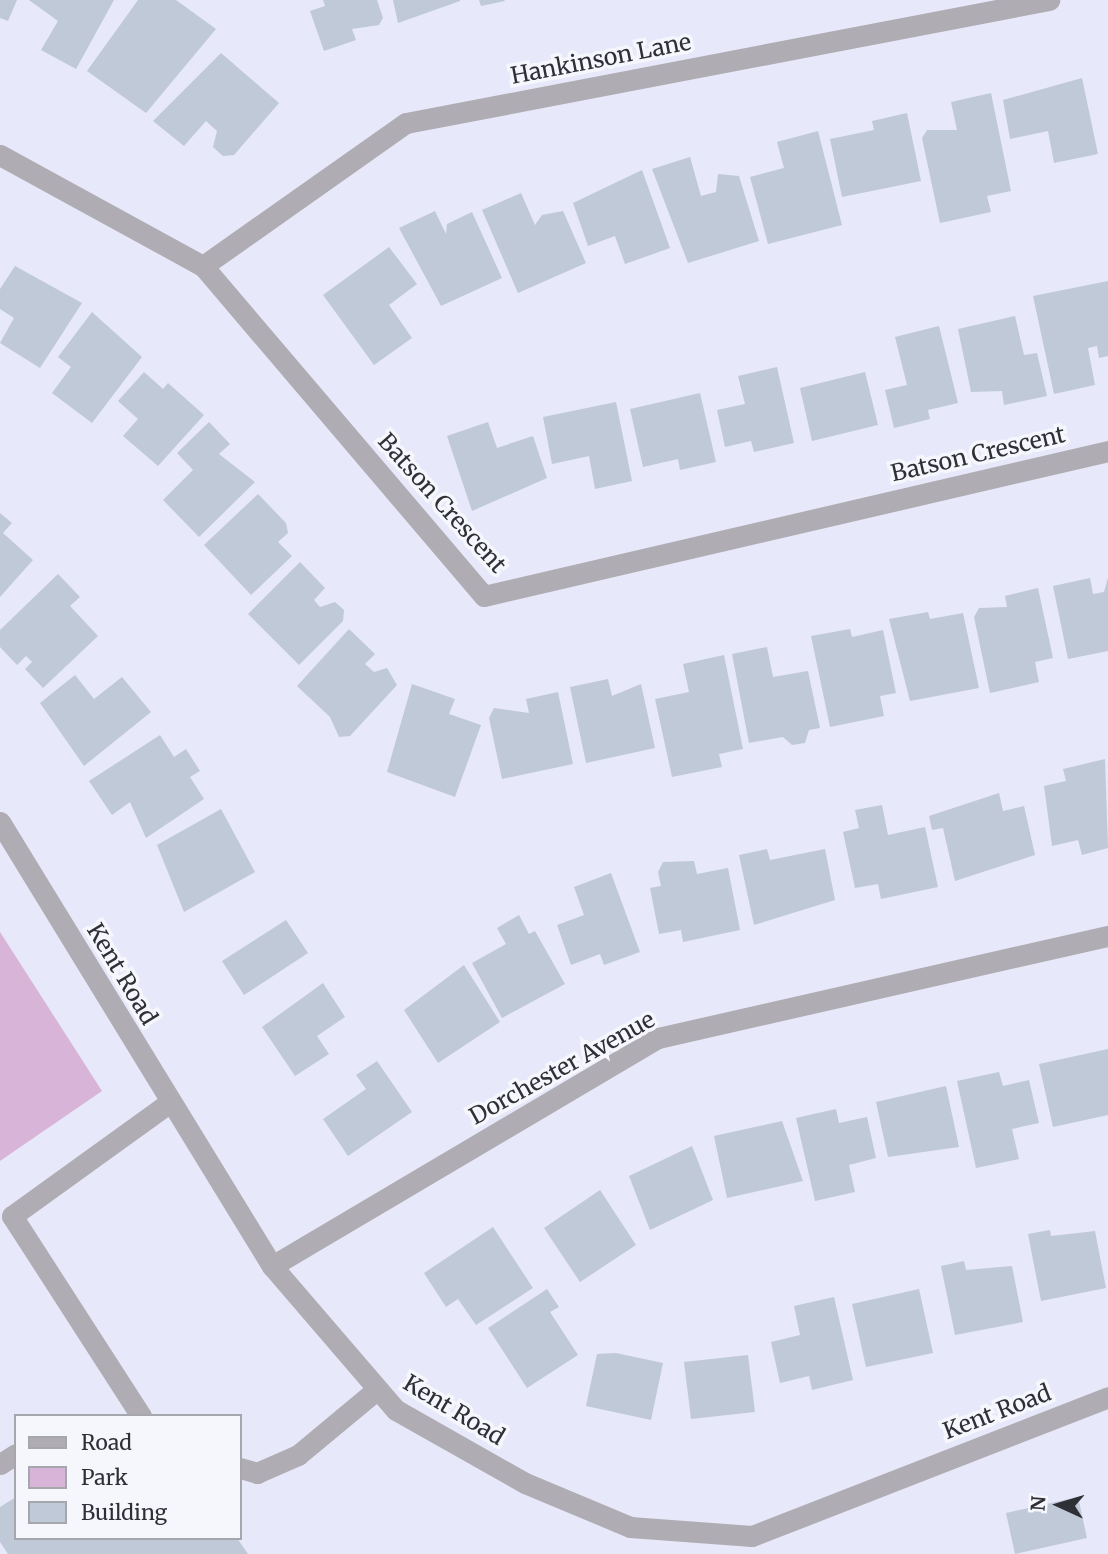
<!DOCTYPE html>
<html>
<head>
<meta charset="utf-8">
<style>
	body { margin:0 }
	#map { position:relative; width:1108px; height:1554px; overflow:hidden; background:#e7e8f9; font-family:Merriweather,serif }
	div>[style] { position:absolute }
	.green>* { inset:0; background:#d8b5d8 }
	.building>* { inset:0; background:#c0c9d8 }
	.minor>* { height:21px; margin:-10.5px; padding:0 10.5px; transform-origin:10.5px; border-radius:10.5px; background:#afacb3 }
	span { translate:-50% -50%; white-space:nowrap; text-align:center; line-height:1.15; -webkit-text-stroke:7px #f6f6fd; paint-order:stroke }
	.street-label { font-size:23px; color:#2f2f36 }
	.legend { position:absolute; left:14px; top:1414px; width:228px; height:126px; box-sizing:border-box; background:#f6f6fd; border:2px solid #a6a6ad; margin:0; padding:9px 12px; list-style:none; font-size:21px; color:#2f2f36 }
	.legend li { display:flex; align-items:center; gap:14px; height:35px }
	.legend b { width:35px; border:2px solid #a6a6ad }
	.north { position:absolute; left:1024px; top:1470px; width:70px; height:70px; -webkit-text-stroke:5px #f6f6fd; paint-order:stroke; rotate:274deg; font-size:19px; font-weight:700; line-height:28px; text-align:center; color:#2f2f36 }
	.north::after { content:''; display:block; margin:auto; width:24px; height:32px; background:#2f2f36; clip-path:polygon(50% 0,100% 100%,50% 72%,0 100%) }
</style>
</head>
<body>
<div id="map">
	<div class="green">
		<div style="clip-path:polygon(0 932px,102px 1091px,0 1161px)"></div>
	</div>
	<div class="building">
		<div style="clip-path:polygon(0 0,17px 0,8px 21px,0 18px)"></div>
		<div style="clip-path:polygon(29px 0,114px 0,76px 69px,41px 50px,58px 21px)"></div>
		<div style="clip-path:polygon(138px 0,176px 0,216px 29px,146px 113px,87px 71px)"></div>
		<div style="clip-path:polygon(323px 0,377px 0,383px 18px,379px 25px,352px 29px,356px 40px,324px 51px,310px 11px,325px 6px)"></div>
		<div style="clip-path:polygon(393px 0,460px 0,460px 1px,398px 23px)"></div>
		<div style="clip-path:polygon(479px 0,504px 0,505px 1px,481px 6px)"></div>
		<div style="clip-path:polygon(221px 53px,279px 103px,234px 155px,223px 156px,213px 147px,217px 131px,206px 121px,184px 146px,153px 121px)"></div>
		<div style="clip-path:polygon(1082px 78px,1098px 154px,1054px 163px,1048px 131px,1010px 139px,1003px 100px)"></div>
		<div style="clip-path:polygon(991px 93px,1011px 191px,987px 196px,991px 212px,940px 223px,922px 138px,927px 130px,957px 130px,951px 102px)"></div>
		<div style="clip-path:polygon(907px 113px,921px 181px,842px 197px,830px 139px,874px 130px,872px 121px)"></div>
		<div style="clip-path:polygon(818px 131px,842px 225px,768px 244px,750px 177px,784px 168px,777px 142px)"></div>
		<div style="clip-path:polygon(690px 157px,701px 196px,716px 192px,718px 174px,739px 176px,759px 241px,688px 263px,652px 169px)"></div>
		<div style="clip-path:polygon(642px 170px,670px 248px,625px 264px,615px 236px,588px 246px,573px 203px)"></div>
		<div style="clip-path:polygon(521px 193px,535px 225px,542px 215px,563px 211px,586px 263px,518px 293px,482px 210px)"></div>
		<div style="clip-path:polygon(435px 211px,446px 234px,447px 224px,472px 212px,502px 278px,441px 306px,399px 228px)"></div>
		<div style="clip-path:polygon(389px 247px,417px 284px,389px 305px,412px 338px,374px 365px,323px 295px)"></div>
		<div style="clip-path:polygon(15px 266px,82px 303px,40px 368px,0 343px,14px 318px,0 309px,0 289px)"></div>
		<div style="clip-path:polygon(1108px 281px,1108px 356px,1099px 358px,1097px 346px,1088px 348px,1095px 385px,1054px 394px,1033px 296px)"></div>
		<div style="clip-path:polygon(92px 312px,142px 357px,92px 423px,52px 393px,71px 367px,58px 357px)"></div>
		<div style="clip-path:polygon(1015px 316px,1024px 355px,1037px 353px,1047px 396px,1004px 405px,1002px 391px,971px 392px,958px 329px)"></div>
		<div style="clip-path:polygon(939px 326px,958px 403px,928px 410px,930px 419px,894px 428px,885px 390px,907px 385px,895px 337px)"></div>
		<div style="clip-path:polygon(777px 367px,794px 443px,754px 452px,751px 441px,725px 447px,717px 410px,745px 404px,738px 376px)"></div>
		<div style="clip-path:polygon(144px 372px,163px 389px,168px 383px,204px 415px,158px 466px,123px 436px,138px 419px,118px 401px)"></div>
		<div style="clip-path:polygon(865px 372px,878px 425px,812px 441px,800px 388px)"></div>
		<div style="clip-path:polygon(700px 393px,716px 462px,680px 470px,678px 459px,643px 467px,630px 409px)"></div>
		<div style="clip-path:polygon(616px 402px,632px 481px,595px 489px,589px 456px,552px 464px,543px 417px)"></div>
		<div style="clip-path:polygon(209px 422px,230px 444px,219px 454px,255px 482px,199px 537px,163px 500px,193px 470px,177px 453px)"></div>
		<div style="clip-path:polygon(488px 422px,497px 448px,533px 436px,547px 478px,472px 511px,447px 436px)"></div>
		<div style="clip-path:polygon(258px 494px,286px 523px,288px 533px,278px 542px,292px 556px,251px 595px,204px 545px)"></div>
		<div style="clip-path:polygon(0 513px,12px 523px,3px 533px,33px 560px,0 597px)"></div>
		<div style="clip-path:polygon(300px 562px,325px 588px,314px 600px,320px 607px,335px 602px,344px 610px,343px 621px,299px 665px,248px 614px)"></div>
		<div style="clip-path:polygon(58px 574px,80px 597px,70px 606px,98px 636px,43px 688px,25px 669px,32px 662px,26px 656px,17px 665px,0 647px,0 630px)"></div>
		<div style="clip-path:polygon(1090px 578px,1093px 594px,1104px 592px,1108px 578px,1108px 651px,1068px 659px,1053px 586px)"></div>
		<div style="clip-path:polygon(1038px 588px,1053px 658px,1035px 662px,1039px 682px,990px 693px,974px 617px,979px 608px,1007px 607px,1005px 596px)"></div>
		<div style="clip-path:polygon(928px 612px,930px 619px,963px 613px,979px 688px,910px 701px,889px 619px)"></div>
		<div style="clip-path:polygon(349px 629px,375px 654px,365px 664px,374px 672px,387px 668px,397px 685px,350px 736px,339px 737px,330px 717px,297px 686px)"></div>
		<div style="clip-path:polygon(850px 629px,852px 637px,883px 630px,896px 693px,880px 696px,884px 716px,830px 727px,811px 636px)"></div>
		<div style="clip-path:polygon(767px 647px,773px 677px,808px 671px,820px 728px,809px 730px,805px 743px,792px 745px,783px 737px,749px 743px,732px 654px)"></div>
		<div style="clip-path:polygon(724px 655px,743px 749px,719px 754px,722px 767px,672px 777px,655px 699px,689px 692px,683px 664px)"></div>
		<div style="clip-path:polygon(75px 675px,94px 699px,122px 677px,151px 712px,84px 766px,40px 703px)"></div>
		<div style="clip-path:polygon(608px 679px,612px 696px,641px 684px,655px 748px,586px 763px,570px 687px)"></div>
		<div style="clip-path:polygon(412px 684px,455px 699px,449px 714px,481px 725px,455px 797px,387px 772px)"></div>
		<div style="clip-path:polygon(558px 692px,573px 764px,502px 779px,489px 718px,494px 708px,529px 713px,526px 699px)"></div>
		<div style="clip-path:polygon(160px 735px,174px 757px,186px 749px,200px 771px,190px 777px,204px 799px,146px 838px,130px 802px,112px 815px,89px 781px)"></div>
		<div style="clip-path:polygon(1105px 759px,1108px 848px,1082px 855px,1078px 840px,1052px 846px,1044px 786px,1066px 781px,1063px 769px)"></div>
		<div style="clip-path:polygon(999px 793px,1003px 811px,1024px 806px,1035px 855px,955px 881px,943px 828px,932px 830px,929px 816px)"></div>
		<div style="clip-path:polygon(882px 805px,888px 835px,925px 827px,938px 887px,881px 899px,878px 884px,855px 888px,843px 832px,859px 828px,855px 810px)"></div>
		<div style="clip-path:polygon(221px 809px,255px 872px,184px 912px,157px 845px)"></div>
		<div style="clip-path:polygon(767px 849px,770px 860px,825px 849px,835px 900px,754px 925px,739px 855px)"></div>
		<div style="clip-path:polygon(694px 861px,697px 874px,728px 868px,740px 930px,683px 942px,681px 930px,659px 934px,650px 888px,661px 886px,658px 872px,663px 862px)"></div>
		<div style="clip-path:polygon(611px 873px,640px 952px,604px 965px,600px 954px,571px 965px,557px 925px,584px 915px,574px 887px)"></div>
		<div style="clip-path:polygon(519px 915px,529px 934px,535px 931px,565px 984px,502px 1018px,472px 963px,506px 944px,497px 928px)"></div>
		<div style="clip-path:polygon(286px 920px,308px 953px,244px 995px,222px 961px)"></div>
		<div style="clip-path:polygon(464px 965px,500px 1022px,438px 1063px,404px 1010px)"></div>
		<div style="clip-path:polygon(323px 983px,345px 1017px,317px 1036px,329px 1054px,295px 1076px,262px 1027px)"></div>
		<div style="clip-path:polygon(1108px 1049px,1108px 1115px,1053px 1127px,1039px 1064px)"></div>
		<div style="clip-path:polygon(377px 1061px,412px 1112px,348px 1156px,323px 1119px,366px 1089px,356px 1075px)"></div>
		<div style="clip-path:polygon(999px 1072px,1003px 1086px,1029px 1080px,1039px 1123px,1012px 1129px,1019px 1159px,976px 1168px,957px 1081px)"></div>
		<div style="clip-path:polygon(946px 1086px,959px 1147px,888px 1157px,876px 1102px)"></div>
		<div style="clip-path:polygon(836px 1109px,839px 1123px,867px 1117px,876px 1158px,849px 1165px,855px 1192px,815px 1201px,796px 1118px)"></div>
		<div style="clip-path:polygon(782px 1121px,803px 1181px,727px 1198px,714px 1136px)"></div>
		<div style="clip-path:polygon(692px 1146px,713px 1200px,650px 1230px,629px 1176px)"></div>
		<div style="clip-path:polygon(600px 1190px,636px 1245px,580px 1282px,544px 1228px)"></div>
		<div style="clip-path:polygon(493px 1227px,533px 1288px,476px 1325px,458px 1299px,446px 1307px,424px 1273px)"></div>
		<div style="clip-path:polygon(1050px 1230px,1051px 1236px,1095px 1231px,1106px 1288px,1041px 1301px,1028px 1234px)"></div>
		<div style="clip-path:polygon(964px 1261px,966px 1270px,1012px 1266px,1023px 1322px,955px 1335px,941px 1266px)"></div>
		<div style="clip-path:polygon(547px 1289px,559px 1307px,550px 1312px,578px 1355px,527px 1388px,488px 1328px)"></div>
		<div style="clip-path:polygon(919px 1289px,933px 1353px,866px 1367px,852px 1304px)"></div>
		<div style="clip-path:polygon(834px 1297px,853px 1380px,812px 1390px,809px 1376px,780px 1383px,771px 1342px,800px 1335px,794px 1306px)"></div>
		<div style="clip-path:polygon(616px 1353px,663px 1363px,651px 1420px,586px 1406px,597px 1354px)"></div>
		<div style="clip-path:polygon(748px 1355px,755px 1412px,691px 1419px,684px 1362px)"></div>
		<div style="clip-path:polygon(16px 1497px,16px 1538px,237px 1538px,248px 1554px,8px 1554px,0 1542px,0 1507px)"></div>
		<div style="clip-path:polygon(1078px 1497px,1087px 1538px,1015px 1554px,1006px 1513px)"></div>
	</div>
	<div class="minor">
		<div style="left:0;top:155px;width:231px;rotate:28.7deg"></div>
		<div style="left:203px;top:266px;width:433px;rotate:49.6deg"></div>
		<div style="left:484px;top:596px;width:641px;rotate:-13.08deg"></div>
		<div style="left:203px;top:266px;width:248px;rotate:-35.2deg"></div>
		<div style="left:406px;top:123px;width:655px;rotate:-10.83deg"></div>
		<div style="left:0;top:822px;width:521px;rotate:58.51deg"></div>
		<div style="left:272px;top:1266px;width:190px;rotate:49.3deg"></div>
		<div style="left:396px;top:1410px;width:148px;rotate:29.5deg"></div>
		<div style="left:525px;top:1483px;width:114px;rotate:22.7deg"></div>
		<div style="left:630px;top:1527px;width:122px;rotate:4.2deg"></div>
		<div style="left:752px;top:1536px;width:382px;rotate:-21.3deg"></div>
		<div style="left:272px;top:1266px;width:448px;rotate:-30.6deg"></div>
		<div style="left:658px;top:1038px;width:461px;rotate:-12.8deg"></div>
		<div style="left:141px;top:1416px;width:238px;rotate:-122.8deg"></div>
		<div style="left:12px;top:1216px;width:195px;rotate:-35.8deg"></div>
		<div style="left:0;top:1464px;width:19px;rotate:-32deg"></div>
		<div style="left:240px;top:1468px;width:18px;rotate:16deg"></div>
		<div style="left:257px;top:1473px;width:45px;rotate:-23.7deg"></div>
		<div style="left:298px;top:1455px;width:100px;rotate:-39.7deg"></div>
	</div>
	<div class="street-label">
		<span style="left:601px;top:59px;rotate:-11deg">Hankinson Lane</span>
		<span style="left:978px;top:454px;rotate:-13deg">Batson Crescent</span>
		<span style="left:442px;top:503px;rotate:48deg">Batson Crescent</span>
		<span style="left:122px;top:974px;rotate:59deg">Kent Road</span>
		<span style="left:562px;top:1068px;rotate:-29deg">Dorchester Avenue</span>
		<span style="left:454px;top:1410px;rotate:31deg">Kent Road</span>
		<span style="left:997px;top:1412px;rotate:-21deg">Kent Road</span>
	</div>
	<ul class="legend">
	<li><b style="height:9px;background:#afacb3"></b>Road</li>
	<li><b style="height:19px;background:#d8b5d8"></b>Park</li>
	<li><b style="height:19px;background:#c0c9d8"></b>Building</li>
	</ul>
	<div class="north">N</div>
</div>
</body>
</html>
